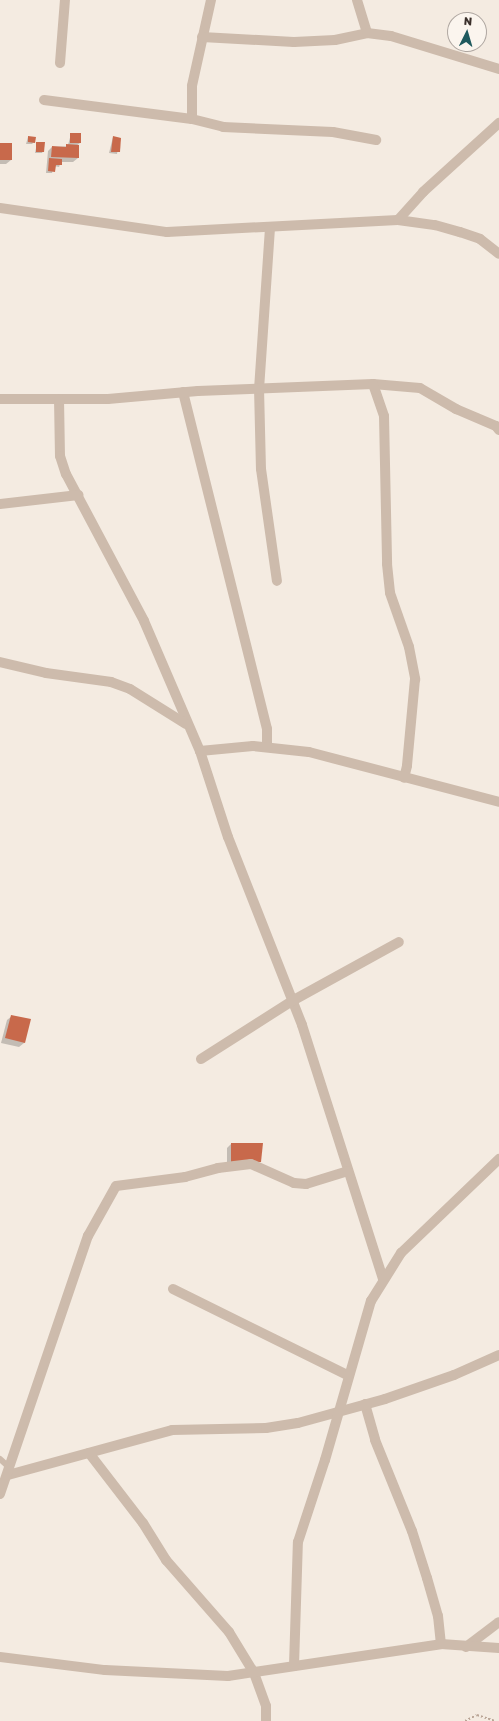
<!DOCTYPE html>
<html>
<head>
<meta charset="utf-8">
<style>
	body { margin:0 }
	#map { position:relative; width:499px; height:1721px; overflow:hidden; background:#f4ebe1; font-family:"Golos Text",sans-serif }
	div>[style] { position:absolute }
	.shadow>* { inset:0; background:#0003 }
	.building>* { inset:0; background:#c8694b }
	.path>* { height:2px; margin-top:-1px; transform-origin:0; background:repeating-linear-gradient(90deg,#b9a596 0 2px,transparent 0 4px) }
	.lane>* { height:6px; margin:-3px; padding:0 3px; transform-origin:3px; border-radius:3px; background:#cdbbac }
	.street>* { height:10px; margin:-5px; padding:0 5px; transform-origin:5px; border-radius:5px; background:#cdbbac }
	span { translate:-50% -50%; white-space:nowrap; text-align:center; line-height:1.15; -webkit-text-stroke:3px #fbf5ee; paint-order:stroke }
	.north { position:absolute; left:447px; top:12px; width:40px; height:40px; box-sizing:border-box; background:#fbf5ee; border:1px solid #aea6a0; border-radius:50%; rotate:5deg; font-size:11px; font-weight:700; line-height:16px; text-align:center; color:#3b302b }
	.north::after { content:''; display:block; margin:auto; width:14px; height:18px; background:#1f5a5e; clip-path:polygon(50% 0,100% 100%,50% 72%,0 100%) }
</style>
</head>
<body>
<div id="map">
	<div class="shadow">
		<div style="clip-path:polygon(71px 134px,80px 143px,76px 146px,78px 158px,73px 162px,61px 162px,59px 167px,54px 166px,52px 173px,46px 173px,48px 151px,52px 147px,73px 146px,68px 145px)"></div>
		<div style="clip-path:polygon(28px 137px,34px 142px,32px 144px,26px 144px)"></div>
		<div style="clip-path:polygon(113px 137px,120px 138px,117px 154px,109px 153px)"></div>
		<div style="clip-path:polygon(37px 143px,43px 151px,42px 153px,35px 153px)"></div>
		<div style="clip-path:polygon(0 144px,11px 160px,6px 164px,0 164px)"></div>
		<div style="clip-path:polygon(12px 1016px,29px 1020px,24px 1043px,19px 1047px,1px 1043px,7px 1020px)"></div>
		<div style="clip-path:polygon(231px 1144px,260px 1161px,256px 1166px,227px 1166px,227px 1148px)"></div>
	</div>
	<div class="building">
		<div style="clip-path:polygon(70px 133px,81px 133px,81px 143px,70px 143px)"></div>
		<div style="clip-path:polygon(28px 136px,36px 137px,35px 143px,28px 142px)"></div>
		<div style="clip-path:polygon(113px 136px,121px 138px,120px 152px,111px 152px)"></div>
		<div style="clip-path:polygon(36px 142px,45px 142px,44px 152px,36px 152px)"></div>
		<div style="clip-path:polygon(0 143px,12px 143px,12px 160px,0 160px)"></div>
		<div style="clip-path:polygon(66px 144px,79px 145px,79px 158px,51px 157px,52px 146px,66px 147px)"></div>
		<div style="clip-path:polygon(49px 158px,62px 159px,62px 165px,56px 165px,55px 172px,48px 171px)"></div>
		<div style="clip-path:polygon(11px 1015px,31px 1019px,25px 1043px,5px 1038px)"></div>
		<div style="clip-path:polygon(231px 1143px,263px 1143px,261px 1162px,231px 1162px)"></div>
	</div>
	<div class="path">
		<div style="left:465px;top:1721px;width:13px;rotate:-27deg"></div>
		<div style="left:477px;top:1715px;width:19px;rotate:18deg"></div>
	</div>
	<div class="lane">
		<div style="left:0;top:1459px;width:13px;rotate:42deg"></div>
	</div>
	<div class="street">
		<div style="left:211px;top:0;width:88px;rotate:102.5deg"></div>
		<div style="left:192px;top:86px;width:33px;rotate:90deg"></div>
		<div style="left:192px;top:119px;width:32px;rotate:14deg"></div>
		<div style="left:223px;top:127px;width:110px;rotate:2.6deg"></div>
		<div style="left:333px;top:132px;width:44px;rotate:10.5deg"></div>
		<div style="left:357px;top:0;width:34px;rotate:73deg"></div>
		<div style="left:202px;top:37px;width:92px;rotate:3.1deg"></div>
		<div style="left:294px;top:42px;width:41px;rotate:-2.8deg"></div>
		<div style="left:335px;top:40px;width:33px;rotate:-12deg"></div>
		<div style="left:367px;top:33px;width:24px;rotate:7deg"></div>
		<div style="left:391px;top:36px;width:113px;rotate:17deg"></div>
		<div style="left:60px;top:63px;width:63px;rotate:-85.5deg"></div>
		<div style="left:44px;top:100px;width:149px;rotate:7.3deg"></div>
		<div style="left:0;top:208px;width:169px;rotate:8.2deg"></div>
		<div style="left:167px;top:232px;width:231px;rotate:-3deg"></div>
		<div style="left:398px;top:220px;width:37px;rotate:8deg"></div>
		<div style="left:435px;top:225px;width:26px;rotate:16deg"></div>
		<div style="left:460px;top:232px;width:21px;rotate:19deg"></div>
		<div style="left:480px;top:239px;width:24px;rotate:38deg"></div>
		<div style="left:398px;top:220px;width:38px;rotate:-48deg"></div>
		<div style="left:423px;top:192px;width:103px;rotate:-42.2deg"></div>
		<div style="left:270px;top:228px;width:160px;rotate:93.9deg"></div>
		<div style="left:259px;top:388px;width:81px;rotate:88.6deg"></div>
		<div style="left:261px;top:469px;width:113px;rotate:81.9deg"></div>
		<div style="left:373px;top:384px;width:47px;rotate:4.9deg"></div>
		<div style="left:420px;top:388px;width:42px;rotate:30.3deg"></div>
		<div style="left:456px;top:409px;width:43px;rotate:23deg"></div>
		<div style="left:496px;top:426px;width:5px;rotate:53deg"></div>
		<div style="left:183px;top:392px;width:347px;rotate:76deg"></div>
		<div style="left:267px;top:729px;width:18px;rotate:90deg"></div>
		<div style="left:0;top:399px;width:108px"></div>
		<div style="left:108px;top:399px;width:90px;rotate:-5.1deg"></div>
		<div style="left:198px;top:391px;width:175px;rotate:-2.3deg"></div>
		<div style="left:373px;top:384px;width:34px;rotate:71deg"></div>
		<div style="left:384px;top:416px;width:148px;rotate:88.8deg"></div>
		<div style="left:387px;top:564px;width:29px;rotate:84deg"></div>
		<div style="left:390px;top:593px;width:57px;rotate:70.6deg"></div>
		<div style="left:409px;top:647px;width:33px;rotate:79deg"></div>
		<div style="left:415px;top:679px;width:87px;rotate:95.3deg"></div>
		<div style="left:407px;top:766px;width:12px;rotate:104deg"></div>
		<div style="left:59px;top:399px;width:57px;rotate:89deg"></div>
		<div style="left:60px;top:456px;width:19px;rotate:72deg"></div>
		<div style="left:66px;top:474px;width:166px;rotate:62deg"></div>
		<div style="left:144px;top:621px;width:142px;rotate:66.7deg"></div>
		<div style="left:200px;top:751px;width:90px;rotate:72deg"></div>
		<div style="left:228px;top:837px;width:202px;rotate:68.5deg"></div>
		<div style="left:302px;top:1025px;width:267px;rotate:72.3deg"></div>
		<div style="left:0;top:504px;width:79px;rotate:-6.6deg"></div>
		<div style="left:0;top:662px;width:47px;rotate:13.4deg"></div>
		<div style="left:46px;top:673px;width:66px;rotate:7.9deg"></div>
		<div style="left:111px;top:682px;width:20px;rotate:20deg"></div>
		<div style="left:130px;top:689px;width:66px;rotate:32deg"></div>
		<div style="left:200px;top:751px;width:53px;rotate:-5.4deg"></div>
		<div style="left:253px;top:746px;width:56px;rotate:6.1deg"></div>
		<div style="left:309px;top:752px;width:196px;rotate:14.7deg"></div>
		<div style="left:201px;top:1059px;width:108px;rotate:-32.5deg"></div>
		<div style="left:292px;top:1001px;width:122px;rotate:-28.9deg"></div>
		<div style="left:173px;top:1289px;width:196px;rotate:26.3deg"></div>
		<div style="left:365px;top:1404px;width:37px;rotate:74deg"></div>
		<div style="left:375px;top:1440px;width:98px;rotate:67.9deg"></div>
		<div style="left:412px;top:1531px;width:49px;rotate:72.3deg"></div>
		<div style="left:427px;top:1578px;width:40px;rotate:74deg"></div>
		<div style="left:438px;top:1616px;width:28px;rotate:84deg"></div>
		<div style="left:89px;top:1453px;width:88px;rotate:52.4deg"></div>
		<div style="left:143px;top:1523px;width:44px;rotate:58.1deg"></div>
		<div style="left:166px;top:1560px;width:96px;rotate:48.8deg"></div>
		<div style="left:229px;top:1632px;width:48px;rotate:58.6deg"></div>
		<div style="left:254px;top:1673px;width:35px;rotate:70deg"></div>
		<div style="left:266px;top:1706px;width:15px;rotate:90deg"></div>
		<div style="left:8px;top:1475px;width:170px;rotate:-15.3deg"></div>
		<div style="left:172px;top:1430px;width:94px;rotate:-1.2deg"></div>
		<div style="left:266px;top:1428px;width:32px;rotate:-9deg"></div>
		<div style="left:298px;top:1423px;width:90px;rotate:-15.4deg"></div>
		<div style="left:385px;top:1399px;width:73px;rotate:-19.2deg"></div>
		<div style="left:454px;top:1375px;width:49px;rotate:-24deg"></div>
		<div style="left:0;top:1494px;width:273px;rotate:-71.2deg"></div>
		<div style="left:88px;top:1236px;width:57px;rotate:-60.8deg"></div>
		<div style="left:116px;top:1186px;width:70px;rotate:-7.4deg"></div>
		<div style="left:185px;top:1177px;width:34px;rotate:-15deg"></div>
		<div style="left:218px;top:1168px;width:33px;rotate:-7deg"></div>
		<div style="left:251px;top:1164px;width:47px;rotate:23.8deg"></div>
		<div style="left:294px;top:1183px;width:12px;rotate:5deg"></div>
		<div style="left:306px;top:1184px;width:44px;rotate:-17.2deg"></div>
		<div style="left:466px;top:1647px;width:41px;rotate:-37.1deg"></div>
		<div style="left:0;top:1657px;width:106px;rotate:7.1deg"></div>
		<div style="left:105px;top:1670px;width:123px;rotate:2.8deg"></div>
		<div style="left:228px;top:1676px;width:215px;rotate:-8.5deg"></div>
		<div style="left:441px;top:1644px;width:58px;rotate:3.9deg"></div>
		<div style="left:294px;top:1666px;width:124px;rotate:-88.2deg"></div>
		<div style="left:298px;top:1542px;width:86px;rotate:-71.8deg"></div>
		<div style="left:325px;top:1460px;width:166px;rotate:-73.9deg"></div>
		<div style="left:371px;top:1301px;width:57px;rotate:-58deg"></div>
		<div style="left:401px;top:1253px;width:136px;rotate:-43.8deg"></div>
	</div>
	<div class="north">N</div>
</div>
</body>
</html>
